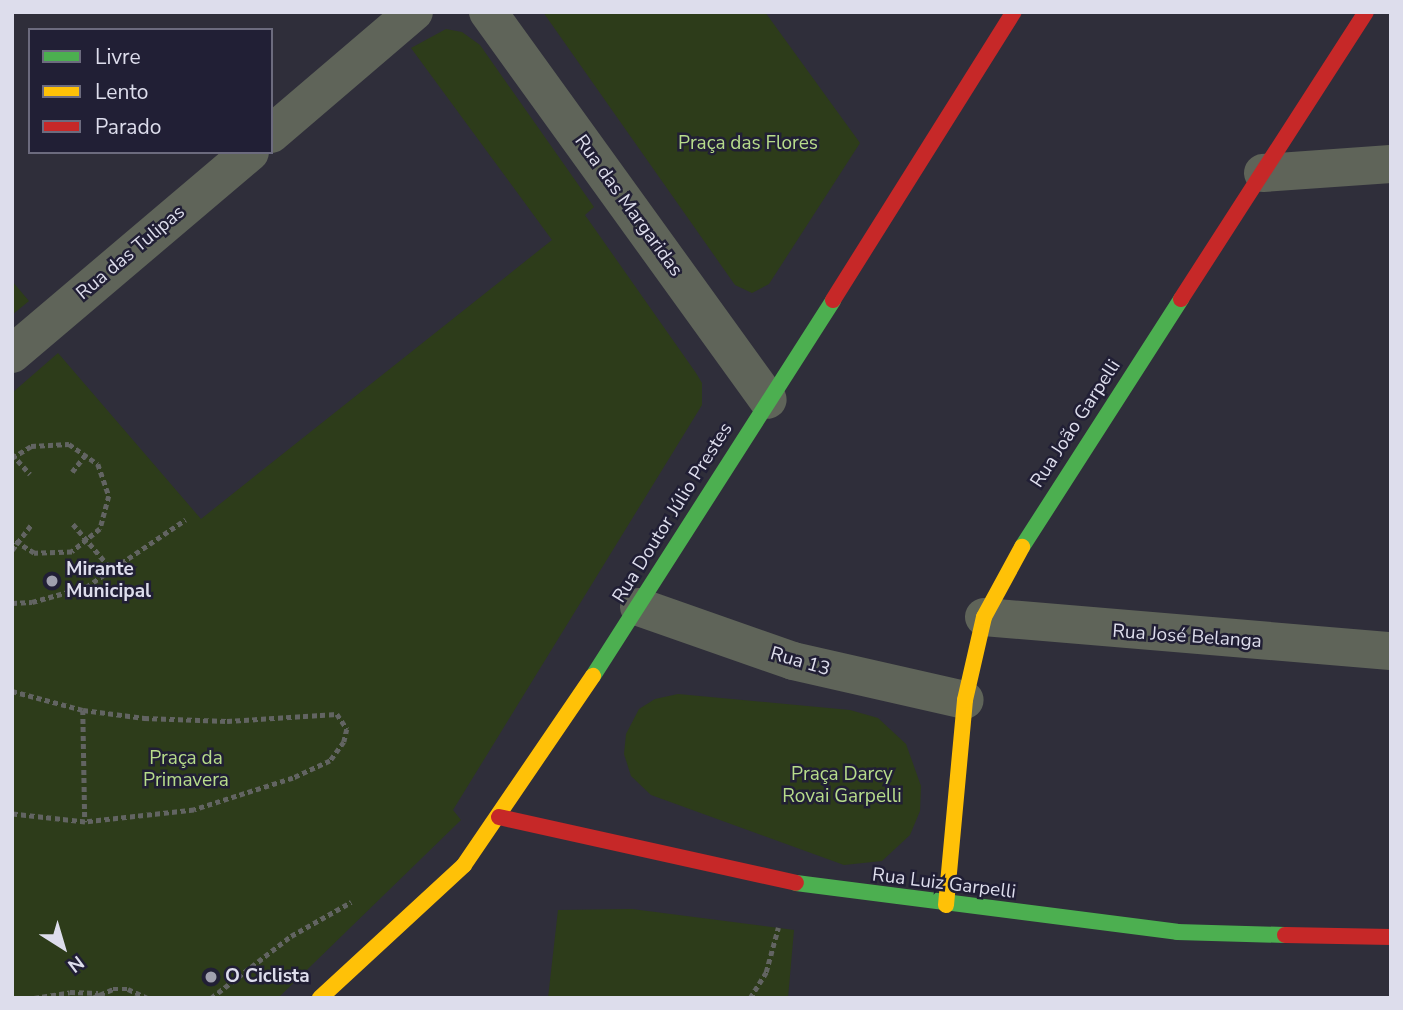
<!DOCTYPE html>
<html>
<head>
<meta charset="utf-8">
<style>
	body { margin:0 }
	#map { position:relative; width:1403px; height:1010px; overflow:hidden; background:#2f2e3a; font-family:"Nunito Sans",sans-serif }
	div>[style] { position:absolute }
	.green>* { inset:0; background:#2d3c1a }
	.path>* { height:4.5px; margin-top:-2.25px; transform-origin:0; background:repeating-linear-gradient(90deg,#626462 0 5px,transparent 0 8.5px) }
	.street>* { height:38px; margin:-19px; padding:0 19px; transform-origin:19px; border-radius:19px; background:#5f6459 }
	.fast>* { height:16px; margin:-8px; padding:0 8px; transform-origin:8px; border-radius:8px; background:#4caf50 }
	.slow>* { height:16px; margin:-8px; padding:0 8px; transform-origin:8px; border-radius:8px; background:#ffc107 }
	.jam>* { height:16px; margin:-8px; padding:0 8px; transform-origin:8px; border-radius:8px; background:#c62828 }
	.dots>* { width:19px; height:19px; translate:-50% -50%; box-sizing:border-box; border:4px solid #211f35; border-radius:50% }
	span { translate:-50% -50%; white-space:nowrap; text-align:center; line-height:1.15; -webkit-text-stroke:5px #211f35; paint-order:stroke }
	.park-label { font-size:19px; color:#b7dc8b }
	.street-label { font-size:19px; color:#ddddec }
	.poi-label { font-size:19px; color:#ddddec; font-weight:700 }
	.left { translate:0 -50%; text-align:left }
	.frame { position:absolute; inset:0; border:14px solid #ddddec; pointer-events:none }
	.legend { position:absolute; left:28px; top:28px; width:245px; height:126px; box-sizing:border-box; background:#211f35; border:2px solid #6c6b7e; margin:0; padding:9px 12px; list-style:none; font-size:21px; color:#ddddec }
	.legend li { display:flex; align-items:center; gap:14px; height:35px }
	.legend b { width:35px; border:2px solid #6c6b7e }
	.north { position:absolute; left:28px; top:912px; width:70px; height:70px; -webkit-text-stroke:5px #211f35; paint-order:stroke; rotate:143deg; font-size:19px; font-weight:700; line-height:28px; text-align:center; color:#ddddec }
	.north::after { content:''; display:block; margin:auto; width:24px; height:32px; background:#ddddec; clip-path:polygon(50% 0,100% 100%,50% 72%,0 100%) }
</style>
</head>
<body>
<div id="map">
	<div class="green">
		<div style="clip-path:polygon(543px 12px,765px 12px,860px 143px,769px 284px,752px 293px,735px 285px)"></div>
		<div style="clip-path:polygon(446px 29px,462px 32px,480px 45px,594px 207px,585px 215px,696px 373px,702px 383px,702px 405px,453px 810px,461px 820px,278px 998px,12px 998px,12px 393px,58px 353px,201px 519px,552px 240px,411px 48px)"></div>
		<div style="clip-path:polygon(12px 281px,29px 301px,12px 315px)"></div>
		<div style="clip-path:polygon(678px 694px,850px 710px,878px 718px,906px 744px,921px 786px,920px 811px,910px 835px,882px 861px,844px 865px,651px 795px,631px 776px,624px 754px,626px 734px,639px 709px,655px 699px)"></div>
		<div style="clip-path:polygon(632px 909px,794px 930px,788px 998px,548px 998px,558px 910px)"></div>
	</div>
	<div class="path">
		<div style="left:12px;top:454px;width:27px;rotate:48deg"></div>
		<div style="left:12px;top:458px;width:22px;rotate:-32deg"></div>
		<div style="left:31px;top:446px;width:38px;rotate:-3deg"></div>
		<div style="left:69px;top:444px;width:35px;rotate:35deg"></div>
		<div style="left:98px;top:464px;width:34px;rotate:71deg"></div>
		<div style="left:109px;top:496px;width:34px;rotate:105deg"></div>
		<div style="left:100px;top:529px;width:36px;rotate:141deg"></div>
		<div style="left:72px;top:552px;width:38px;rotate:178deg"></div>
		<div style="left:34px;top:553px;width:26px;rotate:-148deg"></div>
		<div style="left:72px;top:472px;width:24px;rotate:-52deg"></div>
		<div style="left:73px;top:524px;width:62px;rotate:49.6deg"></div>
		<div style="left:12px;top:550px;width:31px;rotate:-53deg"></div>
		<div style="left:12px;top:603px;width:20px;rotate:-3deg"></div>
		<div style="left:32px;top:602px;width:56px;rotate:-15.5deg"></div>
		<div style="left:86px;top:587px;width:120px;rotate:-34.1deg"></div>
		<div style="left:12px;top:691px;width:73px;rotate:15deg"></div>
		<div style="left:83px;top:710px;width:62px;rotate:7.5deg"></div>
		<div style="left:144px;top:718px;width:83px;rotate:2.1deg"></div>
		<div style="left:227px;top:721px;width:110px;rotate:-3.6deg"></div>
		<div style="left:337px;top:714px;width:18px;rotate:56deg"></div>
		<div style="left:347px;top:729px;width:13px;rotate:103deg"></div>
		<div style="left:344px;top:742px;width:24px;rotate:126deg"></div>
		<div style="left:330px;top:761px;width:41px;rotate:155.3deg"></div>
		<div style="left:293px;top:778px;width:104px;rotate:162.1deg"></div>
		<div style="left:194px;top:810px;width:110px;rotate:173.7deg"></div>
		<div style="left:85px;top:822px;width:73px;rotate:-173.7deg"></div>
		<div style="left:83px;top:710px;width:112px;rotate:89deg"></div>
		<div style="left:34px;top:998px;width:36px;rotate:-9deg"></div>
		<div style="left:70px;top:992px;width:28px;rotate:2deg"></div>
		<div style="left:98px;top:993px;width:5px;rotate:68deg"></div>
		<div style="left:92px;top:998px;width:23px;rotate:-23deg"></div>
		<div style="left:113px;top:989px;width:15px"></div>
		<div style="left:128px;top:989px;width:21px;rotate:25deg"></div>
		<div style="left:211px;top:998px;width:101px;rotate:-37.8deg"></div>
		<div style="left:291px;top:936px;width:69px;rotate:-29.5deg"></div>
		<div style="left:750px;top:998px;width:31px;rotate:-58deg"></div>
		<div style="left:766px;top:972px;width:46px;rotate:-74.7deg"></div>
	</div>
	<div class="street">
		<div style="left:488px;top:12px;width:478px;rotate:54.2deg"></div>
		<div style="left:271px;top:134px;width:188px;rotate:-40.5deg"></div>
		<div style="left:1263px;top:173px;width:128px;rotate:-4deg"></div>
		<div style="left:12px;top:354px;width:312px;rotate:-40.3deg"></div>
		<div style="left:639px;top:607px;width:163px;rotate:19.3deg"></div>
		<div style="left:793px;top:661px;width:176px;rotate:12.8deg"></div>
		<div style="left:984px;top:617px;width:408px;rotate:4.8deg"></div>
	</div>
	<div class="fast">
		<div style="left:1022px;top:547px;width:295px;rotate:-57.3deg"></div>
		<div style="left:593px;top:676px;width:446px;rotate:-57.4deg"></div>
		<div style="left:796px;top:883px;width:384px;rotate:7.3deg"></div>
		<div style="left:1177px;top:932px;width:108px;rotate:1.6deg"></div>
	</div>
	<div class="slow">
		<div style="left:946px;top:905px;width:206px;rotate:-84.7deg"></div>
		<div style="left:965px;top:700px;width:85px;rotate:-77.1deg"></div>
		<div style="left:984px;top:617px;width:80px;rotate:-61.5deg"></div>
		<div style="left:320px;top:998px;width:196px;rotate:-42.7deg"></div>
		<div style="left:464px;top:865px;width:229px;rotate:-55.7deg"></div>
	</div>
	<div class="jam">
		<div style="left:1181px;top:299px;width:341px;rotate:-57.2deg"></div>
		<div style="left:833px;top:300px;width:340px;rotate:-57.9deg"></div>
		<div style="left:499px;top:817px;width:304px;rotate:12.5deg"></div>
		<div style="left:1285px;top:935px;width:106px;rotate:1.1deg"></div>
	</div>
	<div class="dots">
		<div style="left:52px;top:581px;background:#a0a0ae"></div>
		<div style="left:211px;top:977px;background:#a0a0ae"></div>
	</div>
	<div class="park-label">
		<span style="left:748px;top:144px">Praça das Flores</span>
		<span style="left:186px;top:770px">Praça da<br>Primavera</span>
		<span style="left:842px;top:786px">Praça Darcy<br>Rovai Garpelli</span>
	</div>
	<div class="street-label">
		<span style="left:628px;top:206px;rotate:54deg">Rua das Margaridas</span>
		<span style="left:131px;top:253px;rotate:-40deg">Rua das Tulipas</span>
		<span style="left:1076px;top:424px;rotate:-57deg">Rua João Garpelli</span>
		<span style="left:673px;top:513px;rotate:-58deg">Rua Doutor Júlio Prestes</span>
		<span style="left:1187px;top:637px;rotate:4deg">Rua José Belanga</span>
		<span style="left:800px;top:662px;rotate:16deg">Rua 13</span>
		<span style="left:944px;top:884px;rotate:7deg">Rua Luiz Garpelli</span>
	</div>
	<div class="poi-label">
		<span class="left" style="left:66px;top:581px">Mirante<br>Municipal</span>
		<span class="left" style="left:225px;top:977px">O Ciclista</span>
	</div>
	<div class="frame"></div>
	<ul class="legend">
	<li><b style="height:9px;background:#4caf50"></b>Livre</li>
	<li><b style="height:9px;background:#ffc107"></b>Lento</li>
	<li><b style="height:9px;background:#c62828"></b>Parado</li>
	</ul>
	<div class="north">N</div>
</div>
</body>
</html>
